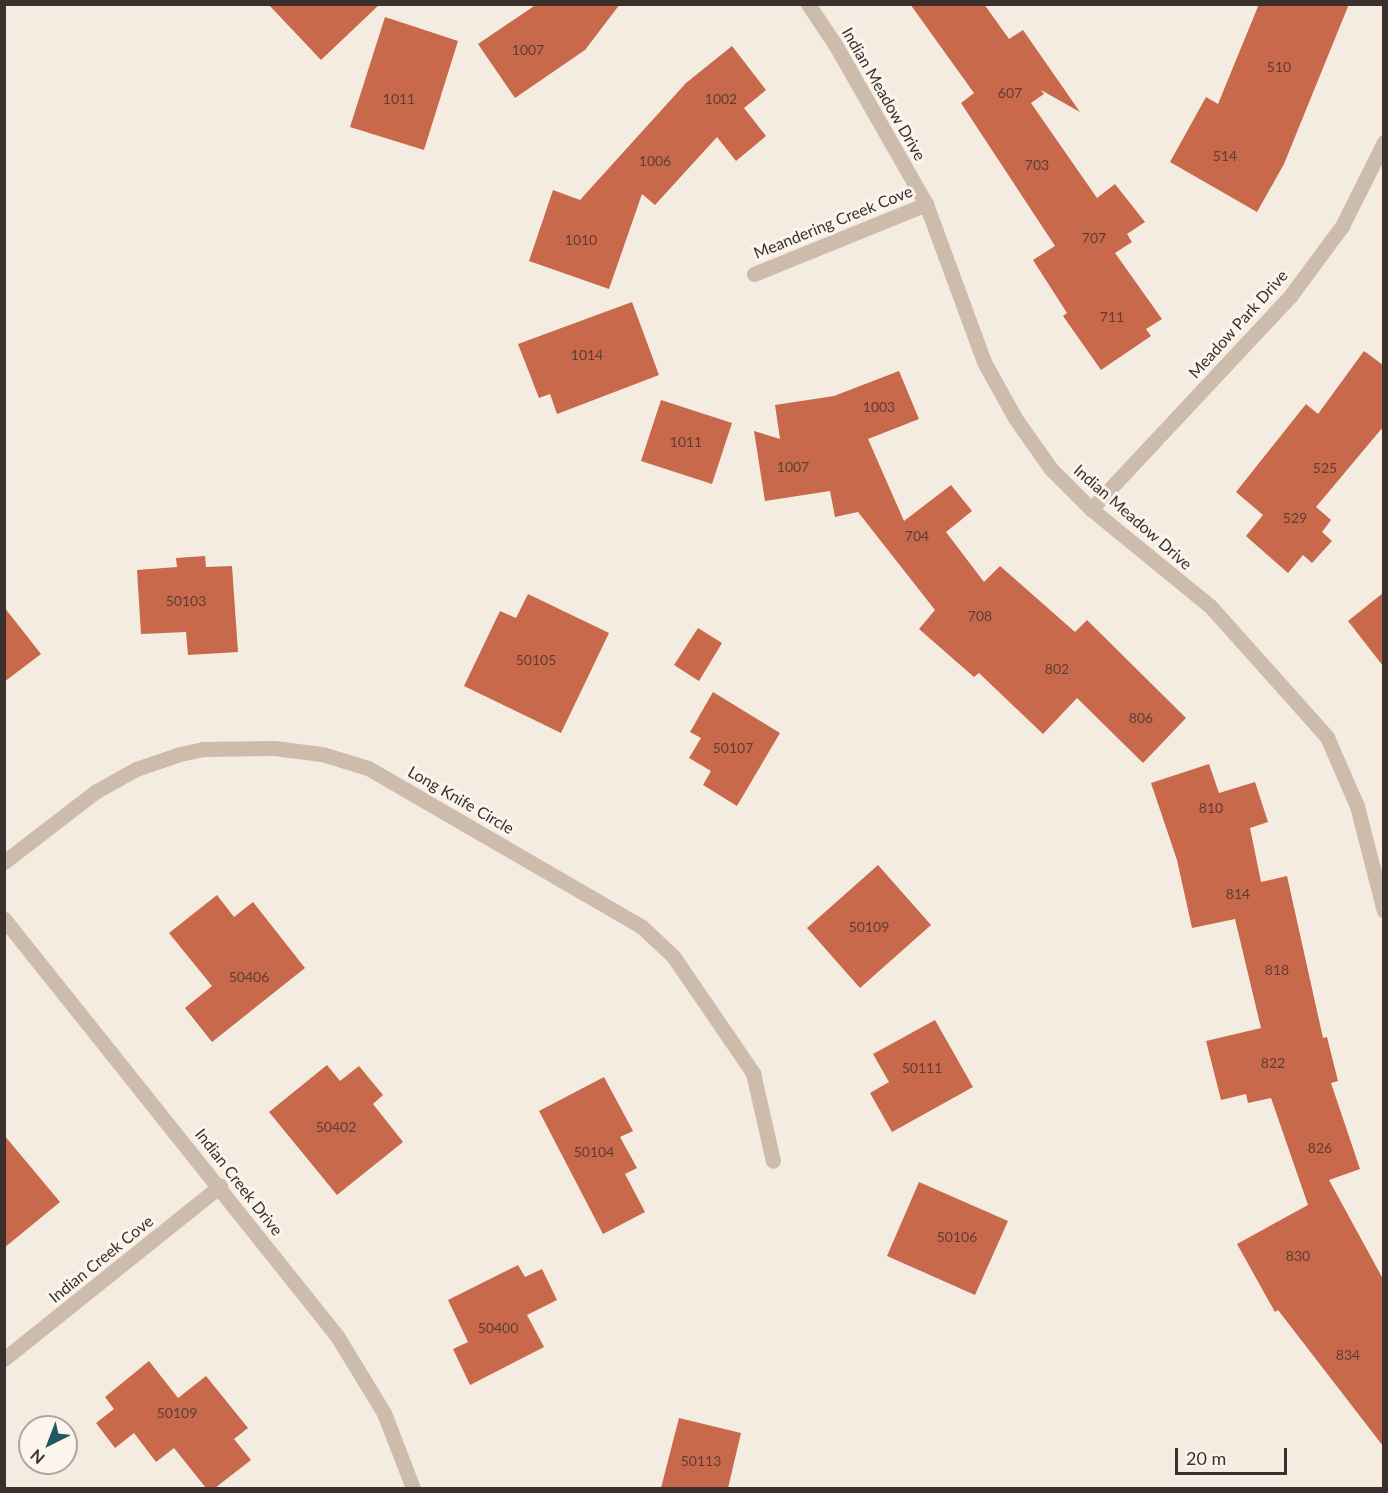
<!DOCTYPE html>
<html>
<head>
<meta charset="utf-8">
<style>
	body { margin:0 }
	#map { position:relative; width:1388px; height:1493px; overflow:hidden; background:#f4ebe1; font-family:Lato,sans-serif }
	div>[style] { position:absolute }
	.building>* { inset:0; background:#c8694b }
	.street>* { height:15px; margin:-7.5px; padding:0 7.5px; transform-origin:7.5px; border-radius:7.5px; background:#cdbbac }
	span { translate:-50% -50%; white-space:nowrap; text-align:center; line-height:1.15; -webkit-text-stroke:6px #fbf5ee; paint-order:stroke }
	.number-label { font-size:14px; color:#5e3e33 }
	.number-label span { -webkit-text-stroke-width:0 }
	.street-label { font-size:16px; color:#3b302b }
	.frame { position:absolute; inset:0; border:6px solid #3b302b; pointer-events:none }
	.north { position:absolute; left:18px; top:1415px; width:60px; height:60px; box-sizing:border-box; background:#fbf5ee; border:2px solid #aea6a0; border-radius:50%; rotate:222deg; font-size:16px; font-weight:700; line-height:24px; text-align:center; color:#3b302b }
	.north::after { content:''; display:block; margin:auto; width:21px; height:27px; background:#1f5a5e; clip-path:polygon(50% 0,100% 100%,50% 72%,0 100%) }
	.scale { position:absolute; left:1175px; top:1448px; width:112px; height:27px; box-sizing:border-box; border:3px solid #3b302b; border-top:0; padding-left:8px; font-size:18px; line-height:21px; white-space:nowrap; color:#3b302b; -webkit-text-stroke:4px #fbf5ee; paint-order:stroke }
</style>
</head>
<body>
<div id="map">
	<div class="building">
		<div style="clip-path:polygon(268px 4px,380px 4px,321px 60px)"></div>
		<div style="clip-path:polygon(537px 4px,620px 4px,585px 50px,515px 98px,478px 44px)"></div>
		<div style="clip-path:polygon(910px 4px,984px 4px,1009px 39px,1023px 30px,1080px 112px,1041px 90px,1044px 94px,1031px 103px,1097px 198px,1115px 184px,1145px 222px,1127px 234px,1132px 242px,1115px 253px,1162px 319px,1146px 329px,1151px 336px,1101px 370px,1063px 316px,1067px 313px,1033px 260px,1055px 246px,961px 103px,974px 93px)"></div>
		<div style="clip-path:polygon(1259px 4px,1349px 4px,1284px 164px,1257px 212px,1170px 162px,1206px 97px,1218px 104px)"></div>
		<div style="clip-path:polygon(385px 17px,458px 41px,424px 150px,350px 127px)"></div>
		<div style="clip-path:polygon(732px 46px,766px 90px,744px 108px,766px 136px,736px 161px,717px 137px,655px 205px,642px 194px,609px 289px,529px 261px,553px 190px,580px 200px,686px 83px)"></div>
		<div style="clip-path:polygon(632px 302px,659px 375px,557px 414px,550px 394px,539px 398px,518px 344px)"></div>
		<div style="clip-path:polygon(1364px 351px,1383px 365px,1383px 427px,1316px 507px,1331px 520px,1322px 532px,1332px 541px,1312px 563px,1303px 555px,1288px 573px,1246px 536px,1263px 515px,1236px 492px,1306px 404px,1318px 414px)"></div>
		<div style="clip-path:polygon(899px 371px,919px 419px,868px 439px,904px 521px,951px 485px,972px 511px,946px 532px,984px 582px,1000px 566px,1075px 632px,1087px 620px,1186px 718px,1143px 763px,1077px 698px,1043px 734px,979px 673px,974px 677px,919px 629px,935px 610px,858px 512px,835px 517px,830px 491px,765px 501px,754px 431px,780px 439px,775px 405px,834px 396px)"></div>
		<div style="clip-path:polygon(661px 400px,732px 423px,712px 484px,641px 461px)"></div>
		<div style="clip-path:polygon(205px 556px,206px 567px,232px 566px,238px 652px,188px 655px,186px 632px,141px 634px,137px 570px,177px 567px,176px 558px)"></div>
		<div style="clip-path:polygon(1383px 593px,1383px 666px,1348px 621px)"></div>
		<div style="clip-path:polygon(528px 594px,609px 633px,561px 733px,464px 686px,500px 611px,516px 618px)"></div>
		<div style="clip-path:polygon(4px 607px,41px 654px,4px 682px)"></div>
		<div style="clip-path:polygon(698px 628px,722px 643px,699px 681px,674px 665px)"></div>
		<div style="clip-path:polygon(713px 692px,780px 733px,737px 806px,703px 785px,711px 771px,689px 758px,701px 738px,690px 732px)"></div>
		<div style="clip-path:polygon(1209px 764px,1219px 793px,1255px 782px,1268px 822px,1250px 828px,1261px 882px,1287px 876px,1323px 1038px,1327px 1037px,1338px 1081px,1331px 1083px,1360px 1169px,1329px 1180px,1383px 1279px,1383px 1446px,1278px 1310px,1275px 1312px,1237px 1244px,1308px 1205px,1271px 1098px,1248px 1103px,1246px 1094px,1221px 1100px,1206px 1041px,1261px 1028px,1235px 919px,1192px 928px,1177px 860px,1151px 783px)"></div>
		<div style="clip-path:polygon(878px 865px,931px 925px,860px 988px,807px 928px)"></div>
		<div style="clip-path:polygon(217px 895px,234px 917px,253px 902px,305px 968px,212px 1042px,185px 1008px,212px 986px,169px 933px)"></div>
		<div style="clip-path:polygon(935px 1020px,973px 1087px,892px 1132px,870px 1093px,889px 1082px,873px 1054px)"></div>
		<div style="clip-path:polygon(327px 1065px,340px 1081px,359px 1066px,383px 1095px,373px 1104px,403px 1142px,337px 1195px,269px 1112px)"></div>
		<div style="clip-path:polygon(604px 1077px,633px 1131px,620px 1137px,637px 1168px,625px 1174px,645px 1212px,603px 1234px,539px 1111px)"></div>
		<div style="clip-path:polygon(4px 1135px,60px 1202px,4px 1248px)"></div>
		<div style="clip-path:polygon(919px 1182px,1008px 1221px,975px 1295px,887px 1256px)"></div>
		<div style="clip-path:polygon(518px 1265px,525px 1277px,542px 1269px,557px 1300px,527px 1315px,544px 1347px,470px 1385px,453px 1349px,468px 1342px,448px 1300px)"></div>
		<div style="clip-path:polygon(149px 1361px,178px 1398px,206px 1376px,248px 1428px,234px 1439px,251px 1460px,215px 1488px,206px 1488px,174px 1448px,156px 1462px,134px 1433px,115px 1448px,96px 1423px,114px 1409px,105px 1397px)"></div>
		<div style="clip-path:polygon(679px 1418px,741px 1433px,728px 1488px,661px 1488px)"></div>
	</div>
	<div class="street">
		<div style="left:808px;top:4px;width:50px;rotate:56.3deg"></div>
		<div style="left:836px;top:46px;width:182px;rotate:60.3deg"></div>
		<div style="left:926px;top:204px;width:168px;rotate:69.8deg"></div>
		<div style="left:984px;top:362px;width:64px;rotate:61deg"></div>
		<div style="left:1015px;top:418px;width:62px;rotate:54.8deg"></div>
		<div style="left:1051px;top:469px;width:57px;rotate:45deg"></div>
		<div style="left:1091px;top:509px;width:154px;rotate:39.2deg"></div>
		<div style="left:1210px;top:606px;width:176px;rotate:48.2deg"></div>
		<div style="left:1327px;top:737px;width:75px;rotate:66.5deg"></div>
		<div style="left:1357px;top:806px;width:108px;rotate:75.6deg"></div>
		<div style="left:754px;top:274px;width:186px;rotate:-22.1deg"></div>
		<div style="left:1091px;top:509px;width:293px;rotate:-46.9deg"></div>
		<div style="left:1291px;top:295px;width:86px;rotate:-53.5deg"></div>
		<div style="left:1342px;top:226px;width:94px;rotate:-63.4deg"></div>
		<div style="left:4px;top:862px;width:115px;rotate:-37.6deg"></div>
		<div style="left:95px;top:792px;width:47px;rotate:-29.3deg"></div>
		<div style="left:136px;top:769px;width:46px;rotate:-18.8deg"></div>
		<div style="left:180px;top:754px;width:24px;rotate:-12deg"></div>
		<div style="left:203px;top:749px;width:71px;rotate:-0.8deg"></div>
		<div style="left:274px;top:748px;width:48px;rotate:7.1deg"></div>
		<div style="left:322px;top:754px;width:48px;rotate:16.9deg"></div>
		<div style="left:368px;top:768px;width:315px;rotate:30.1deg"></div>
		<div style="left:641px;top:926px;width:44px;rotate:43.2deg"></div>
		<div style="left:673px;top:956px;width:142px;rotate:55.6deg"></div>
		<div style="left:753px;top:1073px;width:90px;rotate:77.2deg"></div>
		<div style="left:4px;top:919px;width:534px;rotate:51.39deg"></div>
		<div style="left:337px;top:1336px;width:90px;rotate:58.6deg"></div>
		<div style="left:384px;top:1413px;width:80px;rotate:68.9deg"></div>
		<div style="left:4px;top:1359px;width:277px;rotate:-38.7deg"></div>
	</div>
	<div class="number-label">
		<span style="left:528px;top:50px">1007</span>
		<span style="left:1279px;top:67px">510</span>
		<span style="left:1010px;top:93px">607</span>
		<span style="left:399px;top:99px">1011</span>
		<span style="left:721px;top:99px">1002</span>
		<span style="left:1225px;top:156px">514</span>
		<span style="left:655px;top:161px">1006</span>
		<span style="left:1037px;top:165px">703</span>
		<span style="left:1094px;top:238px">707</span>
		<span style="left:581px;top:240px">1010</span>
		<span style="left:1112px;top:317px">711</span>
		<span style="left:587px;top:355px">1014</span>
		<span style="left:879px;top:407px">1003</span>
		<span style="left:686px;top:442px">1011</span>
		<span style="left:793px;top:467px">1007</span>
		<span style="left:1325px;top:468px">525</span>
		<span style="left:1295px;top:518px">529</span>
		<span style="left:917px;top:536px">704</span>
		<span style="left:186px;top:601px">50103</span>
		<span style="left:980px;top:616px">708</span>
		<span style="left:536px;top:660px">50105</span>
		<span style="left:1057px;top:669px">802</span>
		<span style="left:1141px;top:718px">806</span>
		<span style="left:733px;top:748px">50107</span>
		<span style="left:1211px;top:808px">810</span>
		<span style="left:1238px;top:894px">814</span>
		<span style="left:869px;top:927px">50109</span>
		<span style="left:1277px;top:970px">818</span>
		<span style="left:249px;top:977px">50406</span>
		<span style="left:1273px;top:1063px">822</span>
		<span style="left:922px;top:1068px">50111</span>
		<span style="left:336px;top:1127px">50402</span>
		<span style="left:1320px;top:1148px">826</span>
		<span style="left:594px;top:1152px">50104</span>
		<span style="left:957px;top:1237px">50106</span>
		<span style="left:1298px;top:1256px">830</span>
		<span style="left:498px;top:1328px">50400</span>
		<span style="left:1348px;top:1355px">834</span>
		<span style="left:177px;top:1413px">50109</span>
		<span style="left:701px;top:1461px">50113</span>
	</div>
	<div class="street-label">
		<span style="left:884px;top:94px;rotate:60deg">Indian Meadow Drive</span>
		<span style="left:833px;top:222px;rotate:-22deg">Meandering Creek Cove</span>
		<span style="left:1238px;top:324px;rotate:-48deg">Meadow Park Drive</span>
		<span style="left:1133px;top:517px;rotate:41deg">Indian Meadow Drive</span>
		<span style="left:461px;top:800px;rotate:30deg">Long Knife Circle</span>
		<span style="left:239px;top:1182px;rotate:52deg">Indian Creek Drive</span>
		<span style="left:101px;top:1259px;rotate:-39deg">Indian Creek Cove</span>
	</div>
	<div class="frame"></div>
	<div class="north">N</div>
	<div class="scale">20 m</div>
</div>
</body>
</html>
